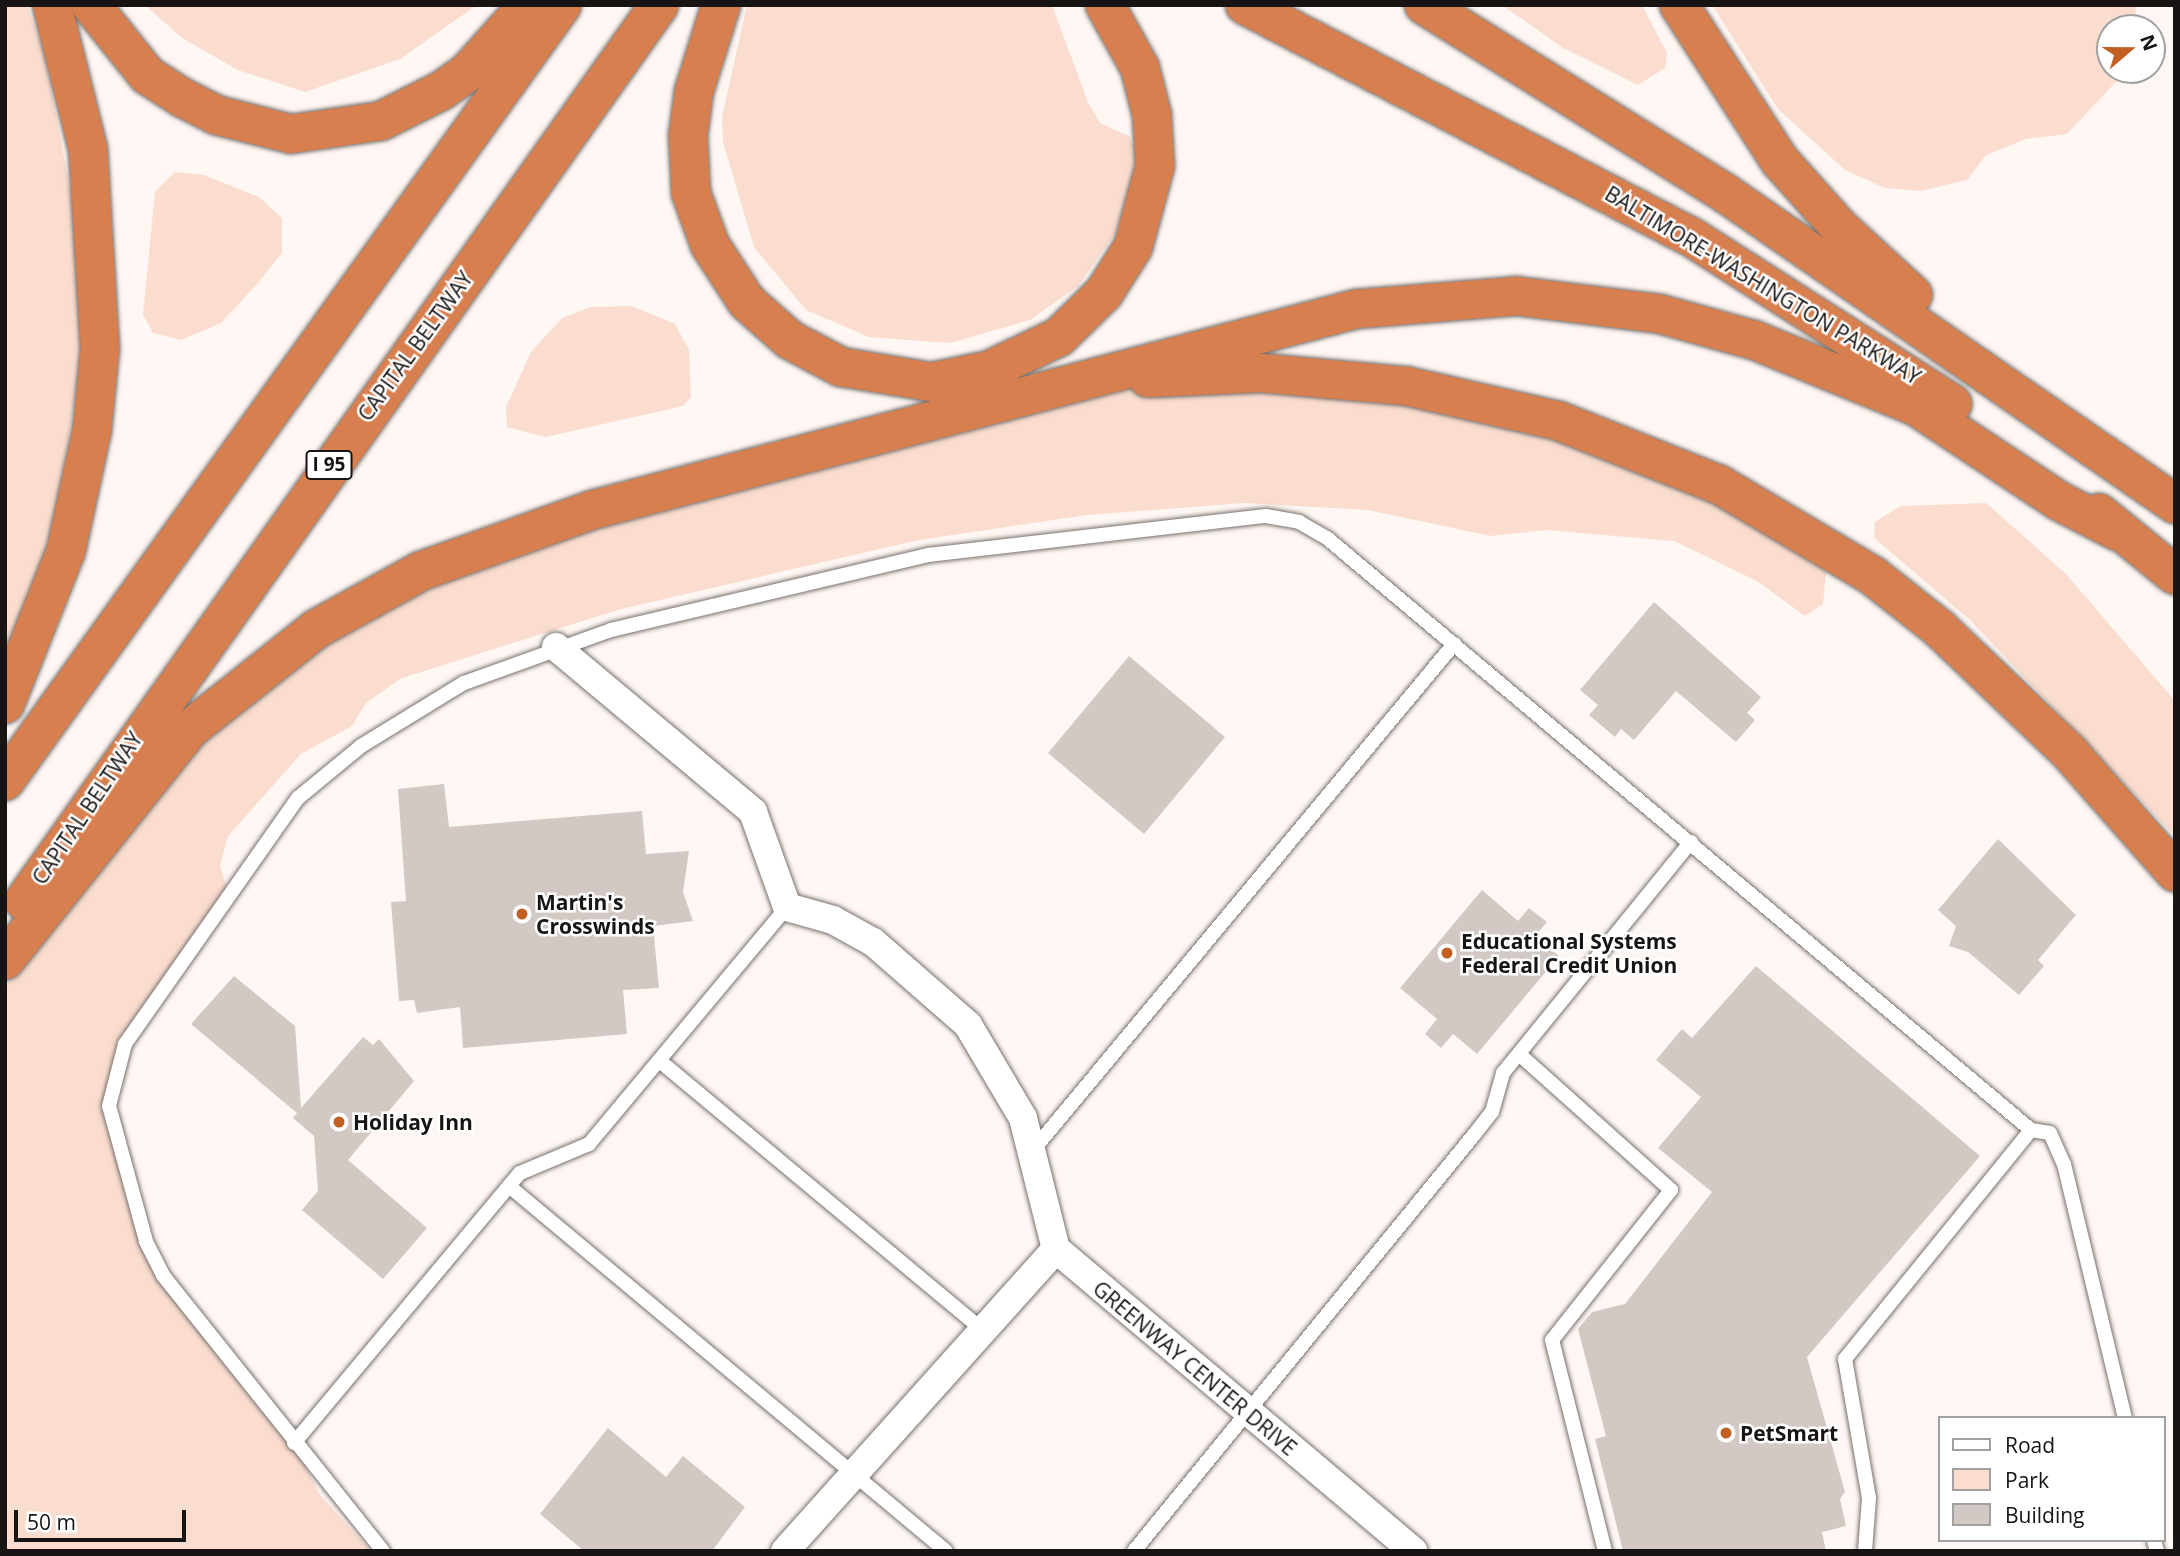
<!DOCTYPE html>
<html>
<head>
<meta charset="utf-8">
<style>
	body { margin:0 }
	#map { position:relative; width:2180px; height:1556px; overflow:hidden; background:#fef7f3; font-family:"Open Sans",sans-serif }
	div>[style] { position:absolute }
	.green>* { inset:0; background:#faddcf }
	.building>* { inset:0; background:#d2c9c5 }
	.roads { filter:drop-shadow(0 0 2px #79716d) drop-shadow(0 0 2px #79716d) }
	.service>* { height:14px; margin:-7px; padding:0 7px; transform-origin:7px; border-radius:7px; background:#fff }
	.minor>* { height:28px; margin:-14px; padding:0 14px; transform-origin:14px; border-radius:14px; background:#fff }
	.motorway>* { height:38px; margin:-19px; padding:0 19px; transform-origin:19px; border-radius:19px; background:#d87f50 }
	.dots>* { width:19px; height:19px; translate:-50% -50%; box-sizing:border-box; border:4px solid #fff; border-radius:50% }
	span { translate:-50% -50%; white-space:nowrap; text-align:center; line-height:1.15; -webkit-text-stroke:5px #fff; paint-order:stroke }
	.shield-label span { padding:2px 5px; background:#fff; border:2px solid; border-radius:5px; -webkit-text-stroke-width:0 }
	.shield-label { font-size:19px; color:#171413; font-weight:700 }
	.street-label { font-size:21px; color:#171413 }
	.poi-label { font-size:21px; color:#171413; font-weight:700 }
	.left { translate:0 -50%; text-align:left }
	.frame { position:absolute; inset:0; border:7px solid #171413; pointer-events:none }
	.legend { position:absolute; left:1938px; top:1416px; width:228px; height:126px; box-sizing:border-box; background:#fff; border:2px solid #a2a1a1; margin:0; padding:9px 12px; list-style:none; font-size:21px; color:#171413 }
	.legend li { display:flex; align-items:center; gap:14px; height:35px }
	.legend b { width:35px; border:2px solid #a2a1a1 }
	.north { position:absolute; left:2096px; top:14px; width:70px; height:70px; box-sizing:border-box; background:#fff; border:2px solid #a2a1a1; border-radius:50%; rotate:70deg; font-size:19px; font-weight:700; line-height:28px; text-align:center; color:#171413 }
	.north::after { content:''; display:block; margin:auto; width:24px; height:32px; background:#c15f24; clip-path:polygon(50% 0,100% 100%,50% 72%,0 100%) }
	.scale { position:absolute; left:14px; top:1510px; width:172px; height:32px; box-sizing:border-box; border:4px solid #171413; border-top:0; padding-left:9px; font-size:21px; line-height:24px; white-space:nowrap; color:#171413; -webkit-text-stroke:5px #fff; paint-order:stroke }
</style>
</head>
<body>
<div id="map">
	<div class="green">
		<div style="clip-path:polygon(5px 5px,27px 5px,45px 55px,75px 217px,82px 352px,51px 549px,5px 671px)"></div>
		<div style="clip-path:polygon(145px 5px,477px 5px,400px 59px,305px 92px,238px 70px,182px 38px)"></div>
		<div style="clip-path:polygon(747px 5px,1052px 5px,1088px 102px,1100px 123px,1129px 136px,1135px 148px,1134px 179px,1114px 235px,1078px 286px,1030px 320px,950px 343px,869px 337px,806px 310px,754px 247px,723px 142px,722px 117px)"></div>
		<div style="clip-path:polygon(1502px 5px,1642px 5px,1667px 53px,1665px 68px,1638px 85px,1563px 48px)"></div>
		<div style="clip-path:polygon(1712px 5px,2135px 5px,2138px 28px,2110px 28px,2110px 70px,2127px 70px,2067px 134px,2026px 139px,1986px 155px,1967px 180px,1921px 191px,1885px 188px,1845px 170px,1813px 141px,1778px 109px)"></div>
		<div style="clip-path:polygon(175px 172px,204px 175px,259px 197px,282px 218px,282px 253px,258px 283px,221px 323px,181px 340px,153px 333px,143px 314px,155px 192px)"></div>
		<div style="clip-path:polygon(632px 306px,675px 324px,689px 350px,691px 397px,683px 406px,546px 437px,507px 427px,506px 407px,531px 352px,562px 318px,591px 307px)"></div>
		<div style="clip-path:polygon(1262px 373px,1638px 449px,1816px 561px,1826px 573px,1823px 604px,1805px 616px,1757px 581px,1674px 541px,1546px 530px,1491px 536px,1368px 510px,1244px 503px,1087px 515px,919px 540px,621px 609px,402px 678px,366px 703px,352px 726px,301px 754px,228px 836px,220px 866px,230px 897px,125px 1044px,110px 1088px,146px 1241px,294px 1443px,320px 1495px,371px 1551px,5px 1551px,5px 983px,50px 906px,123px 812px,365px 599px,1028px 395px)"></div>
		<div style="clip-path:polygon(1986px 503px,2066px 574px,2175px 701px,2175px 836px,1969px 619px,1874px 538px,1875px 522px,1901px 506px)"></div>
	</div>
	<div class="building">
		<div style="clip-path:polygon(1654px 602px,1761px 697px,1747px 713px,1755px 720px,1736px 742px,1676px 691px,1634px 740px,1621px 729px,1615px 737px,1589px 715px,1598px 705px,1580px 690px)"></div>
		<div style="clip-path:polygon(1129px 656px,1225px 737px,1144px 834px,1048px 753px)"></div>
		<div style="clip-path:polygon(444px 784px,449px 827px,642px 811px,646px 854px,689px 851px,683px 892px,693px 921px,653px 926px,659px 988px,623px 990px,627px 1034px,463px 1048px,460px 1007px,417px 1013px,414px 1000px,399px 1001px,391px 902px,406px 901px,398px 789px)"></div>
		<div style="clip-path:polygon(1998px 839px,2076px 915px,2038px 960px,2044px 966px,2019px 995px,1968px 952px,1949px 946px,1956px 926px,1938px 910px)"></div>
		<div style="clip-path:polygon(1482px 890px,1518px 921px,1529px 908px,1547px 922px,1535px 936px,1559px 956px,1477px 1054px,1453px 1034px,1441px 1048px,1425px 1034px,1437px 1019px,1400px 988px)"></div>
		<div style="clip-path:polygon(1756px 966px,1980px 1156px,1807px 1357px,1845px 1492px,1840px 1499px,1846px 1526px,1822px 1532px,1826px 1551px,1623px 1551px,1595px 1439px,1606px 1436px,1578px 1329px,1592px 1312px,1625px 1304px,1712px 1192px,1658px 1148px,1701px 1097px,1656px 1060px,1682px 1029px,1692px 1038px)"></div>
		<div style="clip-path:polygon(234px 976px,295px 1026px,301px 1108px,363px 1037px,373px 1045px,379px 1039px,414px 1081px,348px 1160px,427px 1228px,383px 1279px,302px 1210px,318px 1191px,314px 1136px,293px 1118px,297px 1113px,191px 1024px)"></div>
		<div style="clip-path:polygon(608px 1428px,666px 1477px,683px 1456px,745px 1507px,712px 1551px,584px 1551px,540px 1514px)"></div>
	</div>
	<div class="roads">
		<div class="service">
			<div style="left:1519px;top:1054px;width:204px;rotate:41.8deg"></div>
			<div style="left:1671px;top:1190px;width:191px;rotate:128.4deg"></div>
			<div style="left:1552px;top:1340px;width:218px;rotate:75.9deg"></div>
			<div style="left:661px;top:1062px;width:415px;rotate:39.8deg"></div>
			<div style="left:2031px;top:1130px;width:19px;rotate:9deg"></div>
			<div style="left:2050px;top:1133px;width:34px;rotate:66deg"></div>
			<div style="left:2064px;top:1164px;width:261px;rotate:76.5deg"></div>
			<div style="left:1034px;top:1149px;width:657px;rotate:-50.25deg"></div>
			<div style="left:509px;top:1186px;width:569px;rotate:39.87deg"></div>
			<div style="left:294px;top:1443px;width:352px;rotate:-50.1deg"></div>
			<div style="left:520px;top:1173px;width:75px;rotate:-22.8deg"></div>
			<div style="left:589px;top:1144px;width:309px;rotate:-50.1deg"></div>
			<div style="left:2154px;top:1540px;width:11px;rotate:75deg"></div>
			<div style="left:383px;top:1551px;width:353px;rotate:-128.6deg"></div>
			<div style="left:163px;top:1275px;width:38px;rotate:-117deg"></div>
			<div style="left:146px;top:1241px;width:140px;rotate:-105.3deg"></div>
			<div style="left:109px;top:1106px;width:64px;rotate:-75.5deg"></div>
			<div style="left:125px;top:1044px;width:301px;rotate:-54.9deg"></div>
			<div style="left:298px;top:798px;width:82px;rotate:-39.5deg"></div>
			<div style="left:361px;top:746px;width:121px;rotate:-31.5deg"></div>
			<div style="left:464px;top:683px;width:156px;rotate:-19.8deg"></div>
			<div style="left:611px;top:630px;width:326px;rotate:-13.3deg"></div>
			<div style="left:928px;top:555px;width:340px;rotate:-6.6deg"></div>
			<div style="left:1266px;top:516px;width:34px;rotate:10deg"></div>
			<div style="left:1299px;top:522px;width:32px;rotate:30deg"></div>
			<div style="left:1327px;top:538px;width:920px;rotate:40.06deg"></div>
			<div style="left:2031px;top:1130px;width:295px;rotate:129.1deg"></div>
			<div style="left:1845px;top:1359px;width:141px;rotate:80.2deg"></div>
			<div style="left:1869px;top:1498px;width:53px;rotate:94.3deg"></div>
			<div style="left:1134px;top:1551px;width:536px;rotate:-50.76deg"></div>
			<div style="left:1473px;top:1136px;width:31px;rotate:-52deg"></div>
			<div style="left:1492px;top:1112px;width:41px;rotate:-74.2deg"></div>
			<div style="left:1503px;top:1073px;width:298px;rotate:-50.9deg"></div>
		</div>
		<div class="minor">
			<div style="left:556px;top:647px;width:257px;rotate:39.9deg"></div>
			<div style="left:753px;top:812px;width:101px;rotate:70.3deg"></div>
			<div style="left:787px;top:907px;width:48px;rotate:15.8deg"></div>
			<div style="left:833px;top:920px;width:46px;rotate:28.8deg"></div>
			<div style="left:873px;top:942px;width:126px;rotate:41.1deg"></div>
			<div style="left:968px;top:1025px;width:108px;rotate:59.4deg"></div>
			<div style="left:1023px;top:1118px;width:135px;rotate:75.9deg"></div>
			<div style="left:1056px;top:1249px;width:468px;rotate:40.2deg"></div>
			<div style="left:785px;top:1551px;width:406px;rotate:-48.1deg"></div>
		</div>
		<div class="motorway">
			<div style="left:91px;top:5px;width:90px;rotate:51.3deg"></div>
			<div style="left:147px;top:75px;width:43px;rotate:32.6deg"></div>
			<div style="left:183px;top:98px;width:37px;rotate:27deg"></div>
			<div style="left:216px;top:115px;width:77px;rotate:14.2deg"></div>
			<div style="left:291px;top:134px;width:91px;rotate:-8.2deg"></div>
			<div style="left:381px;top:121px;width:67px;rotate:-26.6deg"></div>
			<div style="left:441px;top:91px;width:32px;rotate:-35deg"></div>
			<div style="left:467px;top:73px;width:91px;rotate:-48.1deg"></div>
			<div style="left:721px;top:5px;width:90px;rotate:107.4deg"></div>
			<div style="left:694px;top:91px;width:45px;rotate:97.6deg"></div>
			<div style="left:688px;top:136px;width:57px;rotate:87deg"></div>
			<div style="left:691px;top:193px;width:55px;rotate:69.9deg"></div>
			<div style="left:710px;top:245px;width:68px;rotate:57deg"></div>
			<div style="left:747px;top:302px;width:57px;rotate:41.5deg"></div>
			<div style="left:790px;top:340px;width:58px;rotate:27.9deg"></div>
			<div style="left:841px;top:367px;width:91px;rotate:9.5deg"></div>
			<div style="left:931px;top:382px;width:60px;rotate:-11.5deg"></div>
			<div style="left:990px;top:370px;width:76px;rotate:-25.6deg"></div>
			<div style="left:1059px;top:337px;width:63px;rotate:-44.4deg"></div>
			<div style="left:1104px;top:293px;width:54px;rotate:-57.8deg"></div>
			<div style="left:1133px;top:247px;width:84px;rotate:-74.8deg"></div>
			<div style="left:1155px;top:166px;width:51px;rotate:-93.4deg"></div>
			<div style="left:1152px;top:115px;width:49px;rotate:-104.3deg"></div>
			<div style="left:1140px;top:68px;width:72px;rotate:-119.1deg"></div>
			<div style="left:1245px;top:5px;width:505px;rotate:27.48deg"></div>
			<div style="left:1693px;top:238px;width:308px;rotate:32.6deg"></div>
			<div style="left:1424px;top:5px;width:355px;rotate:32deg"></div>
			<div style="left:1725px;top:193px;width:547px;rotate:34.65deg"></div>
			<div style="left:1679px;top:5px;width:186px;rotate:57.1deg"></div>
			<div style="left:1780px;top:161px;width:90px;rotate:48.2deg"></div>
			<div style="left:1840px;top:228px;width:99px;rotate:42.5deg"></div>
			<div style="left:1148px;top:378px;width:114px;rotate:-2.5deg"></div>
			<div style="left:1262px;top:373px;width:145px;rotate:5.2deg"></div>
			<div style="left:1406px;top:386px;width:157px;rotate:12.9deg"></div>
			<div style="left:1559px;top:421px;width:173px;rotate:21.7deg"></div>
			<div style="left:1720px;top:485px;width:178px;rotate:30.7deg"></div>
			<div style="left:1873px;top:576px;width:85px;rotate:38.3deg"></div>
			<div style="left:1940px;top:629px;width:180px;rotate:43.6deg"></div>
			<div style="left:2070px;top:753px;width:159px;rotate:48.6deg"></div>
			<div style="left:2099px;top:513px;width:98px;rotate:39.2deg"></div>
			<div style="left:5px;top:704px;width:165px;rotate:-68.3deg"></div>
			<div style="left:66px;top:551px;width:124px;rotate:-77.9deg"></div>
			<div style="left:92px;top:430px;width:81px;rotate:-84.4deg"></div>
			<div style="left:100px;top:349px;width:200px;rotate:-93.4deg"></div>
			<div style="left:88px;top:149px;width:148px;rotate:-104deg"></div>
			<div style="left:5px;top:781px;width:955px;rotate:-54.33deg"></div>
			<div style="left:24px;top:901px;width:1098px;rotate:-54.67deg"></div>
			<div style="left:5px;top:960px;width:296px;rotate:-51.3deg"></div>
			<div style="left:190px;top:729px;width:161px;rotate:-38.4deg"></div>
			<div style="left:316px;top:629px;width:120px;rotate:-28.9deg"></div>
			<div style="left:421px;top:571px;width:182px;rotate:-19.6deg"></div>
			<div style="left:592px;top:510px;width:790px;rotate:-14.74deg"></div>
			<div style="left:1356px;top:309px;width:161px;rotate:-4.6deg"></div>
			<div style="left:1516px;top:296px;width:145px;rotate:7.1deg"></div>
			<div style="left:1660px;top:314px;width:98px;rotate:15.5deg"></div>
			<div style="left:1754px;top:340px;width:176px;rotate:22.3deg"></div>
			<div style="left:1917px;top:407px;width:170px;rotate:33.5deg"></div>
			<div style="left:2059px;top:501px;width:65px;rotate:27.3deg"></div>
		</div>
	</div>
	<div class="dots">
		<div style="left:522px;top:914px;background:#c15f24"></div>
		<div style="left:1447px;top:953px;background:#c15f24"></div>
		<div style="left:339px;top:1122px;background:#c15f24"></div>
		<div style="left:1726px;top:1433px;background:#c15f24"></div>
	</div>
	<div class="shield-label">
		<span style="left:329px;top:465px">I 95</span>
	</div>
	<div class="street-label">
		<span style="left:1763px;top:285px;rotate:31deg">BALTIMORE-WASHINGTON PARKWAY</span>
		<span style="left:415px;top:346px;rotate:-54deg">CAPITAL BELTWAY</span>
		<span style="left:87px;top:808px;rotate:-56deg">CAPITAL BELTWAY</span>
		<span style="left:1195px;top:1368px;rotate:40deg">GREENWAY CENTER DRIVE</span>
	</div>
	<div class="poi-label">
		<span class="left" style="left:536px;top:914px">Martin's<br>Crosswinds</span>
		<span class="left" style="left:1461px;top:953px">Educational Systems<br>Federal Credit Union</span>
		<span class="left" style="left:353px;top:1122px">Holiday Inn</span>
		<span class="left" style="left:1740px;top:1433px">PetSmart</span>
	</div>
	<div class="frame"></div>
	<ul class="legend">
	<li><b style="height:9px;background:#fff"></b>Road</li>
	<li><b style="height:19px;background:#faddcf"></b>Park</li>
	<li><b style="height:19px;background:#d2c9c5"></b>Building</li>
	</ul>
	<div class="north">N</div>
	<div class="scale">50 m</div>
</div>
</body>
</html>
